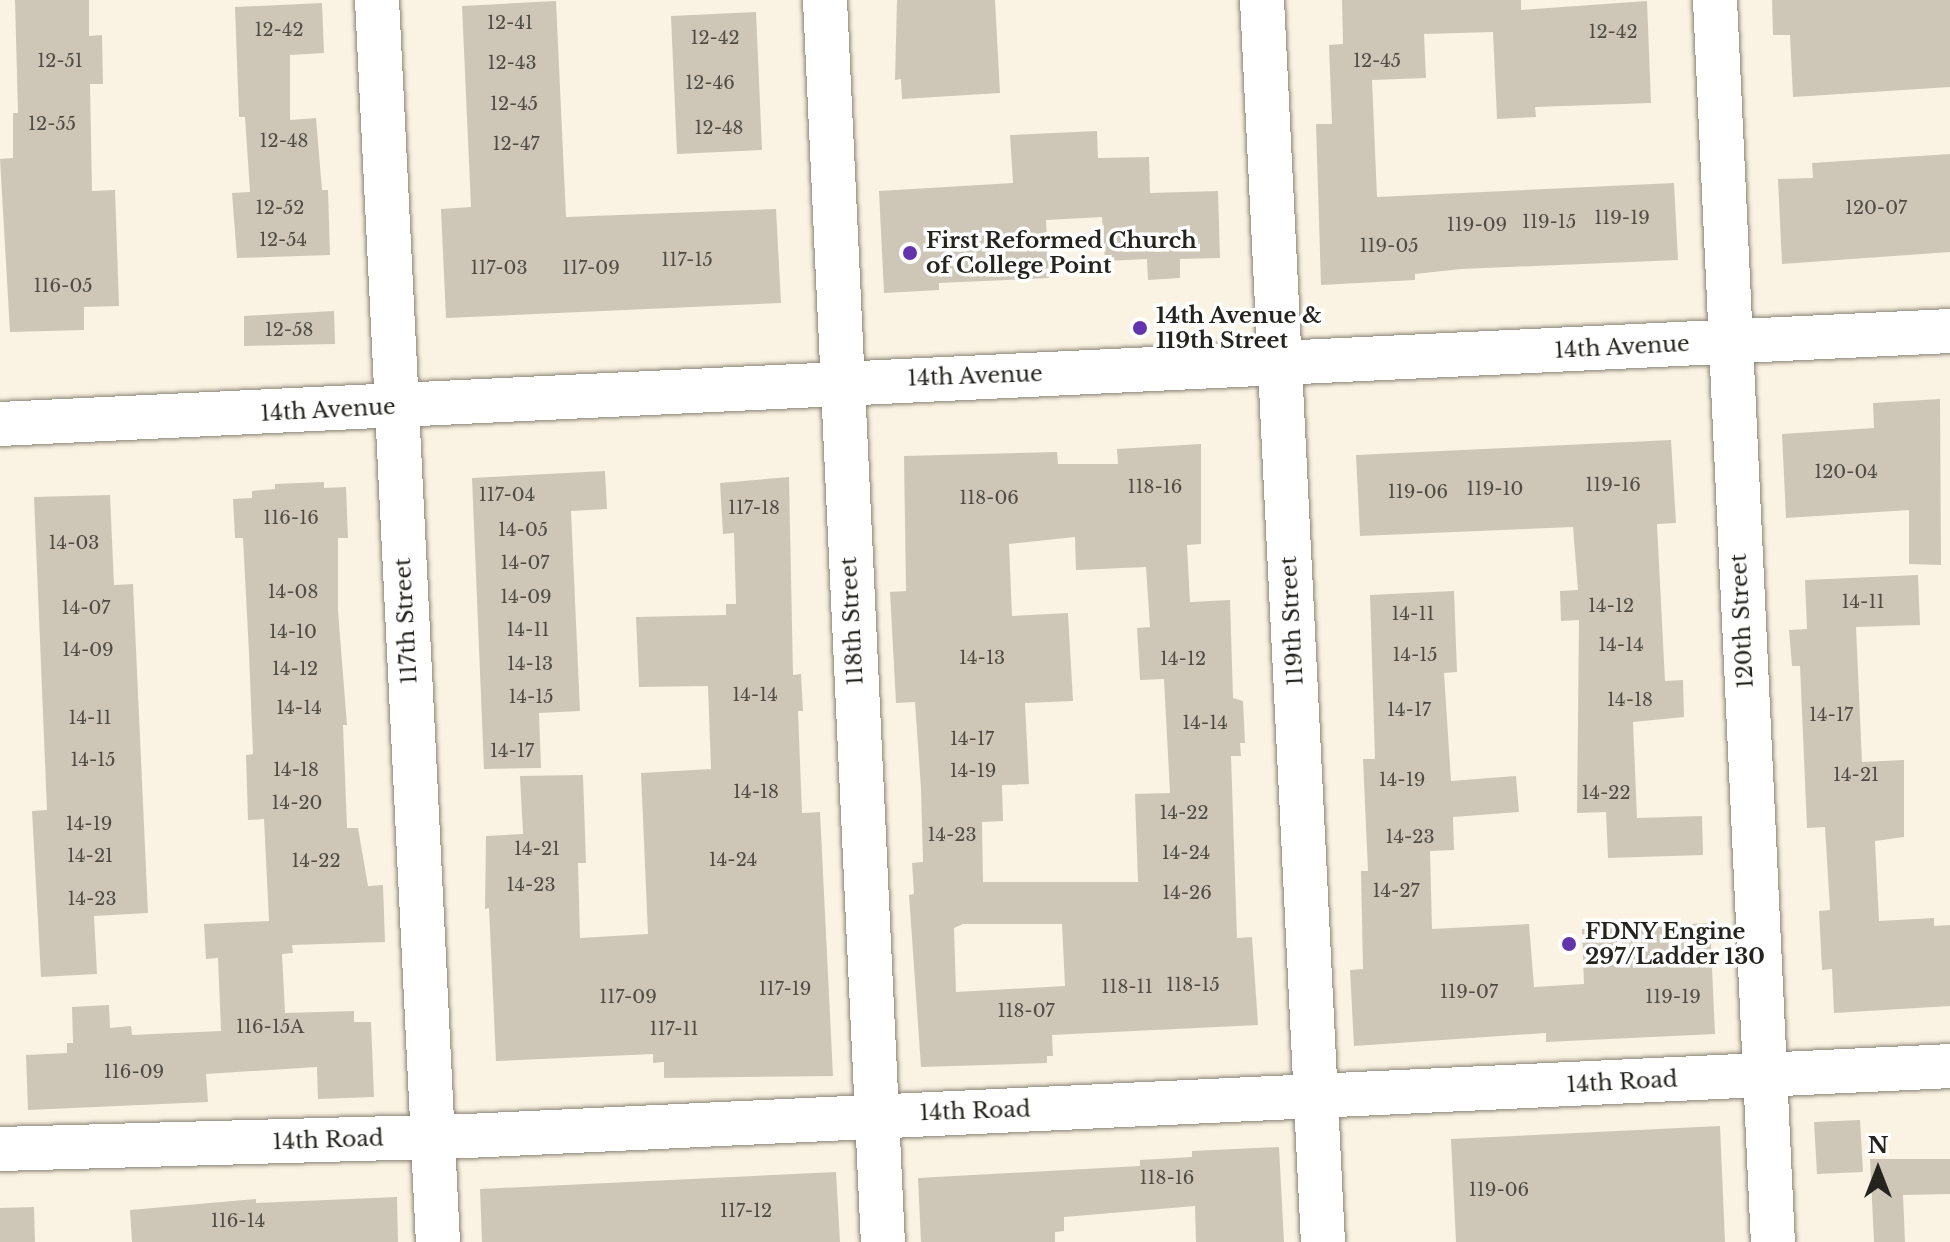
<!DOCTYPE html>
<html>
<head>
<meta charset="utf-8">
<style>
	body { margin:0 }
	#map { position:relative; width:1950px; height:1242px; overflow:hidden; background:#faf3e3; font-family:"Libre Baskerville",serif }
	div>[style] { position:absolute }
	.building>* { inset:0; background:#cec7b8 }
	.roads { filter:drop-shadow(0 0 2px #898274) drop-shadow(0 0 2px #898274) }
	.minor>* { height:44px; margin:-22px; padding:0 22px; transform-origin:22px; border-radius:22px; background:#fff }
	.dots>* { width:22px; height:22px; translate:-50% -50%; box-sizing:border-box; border:4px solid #fff; border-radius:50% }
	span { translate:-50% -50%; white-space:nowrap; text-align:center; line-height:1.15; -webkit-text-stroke:7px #fff; paint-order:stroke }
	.number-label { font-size:18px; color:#4f4c44 }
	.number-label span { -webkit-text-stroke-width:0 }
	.poi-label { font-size:22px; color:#25231d; font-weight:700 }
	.left { translate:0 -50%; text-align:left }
	.street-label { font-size:22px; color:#25231d }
	.north { position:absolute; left:1838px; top:1130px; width:80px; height:80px; -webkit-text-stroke:6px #fff; paint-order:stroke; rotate:0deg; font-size:22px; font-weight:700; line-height:32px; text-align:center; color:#25231d }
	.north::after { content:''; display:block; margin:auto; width:28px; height:36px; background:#25231d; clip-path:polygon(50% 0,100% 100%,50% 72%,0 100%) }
</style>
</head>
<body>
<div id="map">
	<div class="building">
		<div style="clip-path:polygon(15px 0,89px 0,89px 36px,102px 35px,103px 84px,90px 84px,92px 191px,115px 190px,119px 306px,84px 307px,84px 330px,10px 332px,0 159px,13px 158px,13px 113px,18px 113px)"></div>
		<div style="clip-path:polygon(897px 0,995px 0,1000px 93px,902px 99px,901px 79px,895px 80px)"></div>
		<div style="clip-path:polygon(1342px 0,1521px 0,1521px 10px,1647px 1px,1651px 103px,1535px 107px,1536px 117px,1497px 119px,1493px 32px,1424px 34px,1426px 78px,1372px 80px,1377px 197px,1674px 183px,1678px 260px,1461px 269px,1415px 274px,1415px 280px,1321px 285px,1316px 124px,1332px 124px,1329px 45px,1343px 44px)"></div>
		<div style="clip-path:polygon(1772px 0,1950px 0,1950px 87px,1793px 97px,1790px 35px,1773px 35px)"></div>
		<div style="clip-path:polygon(556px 1px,566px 217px,776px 209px,781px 303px,446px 318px,441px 209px,471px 207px,462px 6px)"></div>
		<div style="clip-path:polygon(322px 3px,324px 53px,290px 55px,290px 120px,316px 118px,322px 190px,328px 190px,330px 255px,237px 258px,232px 193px,250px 192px,245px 117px,239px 117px,235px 7px)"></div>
		<div style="clip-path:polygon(756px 12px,762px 150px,677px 154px,671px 16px)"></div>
		<div style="clip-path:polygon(1097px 131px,1098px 158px,1149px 157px,1150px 193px,1218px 191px,1220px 258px,1180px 259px,1180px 278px,1148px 280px,1147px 259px,1105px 261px,1102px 217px,1046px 220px,1049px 278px,939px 283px,939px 290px,884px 293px,879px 191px,1013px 183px,1010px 135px)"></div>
		<div style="clip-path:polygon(1950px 154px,1950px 252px,1782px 264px,1778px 179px,1813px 178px,1812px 163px)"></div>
		<div style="clip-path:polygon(334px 311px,335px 344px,244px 346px,244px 316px)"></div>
		<div style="clip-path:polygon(1940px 399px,1941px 565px,1909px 564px,1909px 510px,1786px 518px,1782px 434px,1874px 428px,1873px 403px)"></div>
		<div style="clip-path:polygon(1671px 440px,1676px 523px,1657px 524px,1665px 681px,1683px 680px,1684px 717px,1633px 722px,1637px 818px,1702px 816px,1703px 855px,1608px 858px,1606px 812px,1577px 813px,1579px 620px,1561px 621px,1560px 591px,1578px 590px,1573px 527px,1360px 536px,1356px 455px)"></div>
		<div style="clip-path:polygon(evenodd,1201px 444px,1201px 544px,1187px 545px,1190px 602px,1230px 600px,1233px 698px,1243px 701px,1245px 743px,1240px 743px,1241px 756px,1231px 756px,1237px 938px,1252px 937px,1258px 1025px,1052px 1035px,1053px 1056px,1047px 1056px,1047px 1063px,921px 1067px,909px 895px,914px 894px,912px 863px,923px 862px,921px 789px,915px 702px,896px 703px,890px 592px,906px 591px,904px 456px,1057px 452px,1058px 464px,1118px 464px,1117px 449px,1201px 444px,1075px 537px,1076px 570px,1146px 567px,1150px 627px,1137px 628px,1140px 680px,1164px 679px,1170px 793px,1135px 794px,1138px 882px,983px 882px,982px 822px,1003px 821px,1002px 785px,1029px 784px,1025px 703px,1073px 701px,1068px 613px,1012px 616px,1009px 544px,1075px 537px,1201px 444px,963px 924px,1062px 924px,1065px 986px,956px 992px,954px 928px,963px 924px)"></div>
		<div style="clip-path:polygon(605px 471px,607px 509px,571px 511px,580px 711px,539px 713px,541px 768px,484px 769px,472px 478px)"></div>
		<div style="clip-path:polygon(789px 477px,793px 675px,801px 674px,803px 711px,798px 711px,802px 813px,820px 812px,833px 1076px,664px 1078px,664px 1062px,653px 1063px,653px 1054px,496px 1061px,489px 908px,485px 909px,486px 836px,523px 834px,520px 776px,583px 775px,586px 863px,578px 863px,580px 938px,648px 934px,641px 773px,711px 769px,708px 686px,639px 687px,636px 617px,726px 615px,726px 604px,736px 604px,734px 533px,723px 534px,720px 483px)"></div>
		<div style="clip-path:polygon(324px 482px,324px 488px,346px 487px,348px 538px,338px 538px,338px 611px,347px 725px,343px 725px,347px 828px,358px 828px,368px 886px,383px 885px,385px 942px,292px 945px,293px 953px,282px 954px,285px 1013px,354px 1011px,354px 1022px,371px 1022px,374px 1097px,318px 1099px,317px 1067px,206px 1074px,208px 1102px,28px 1110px,26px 1055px,67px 1053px,67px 1043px,73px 1043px,72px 1007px,109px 1005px,110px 1028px,131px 1026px,132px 1035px,221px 1031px,218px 958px,206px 959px,204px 924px,269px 921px,264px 819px,248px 820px,246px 755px,253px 754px,249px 653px,243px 538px,235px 538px,233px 499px,252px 498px,252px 491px,275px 489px,275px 484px)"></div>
		<div style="clip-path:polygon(110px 495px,114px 585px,133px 584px,148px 913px,94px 916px,97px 974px,41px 977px,32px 811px,47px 810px,34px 497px)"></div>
		<div style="clip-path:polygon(1918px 575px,1920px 625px,1856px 627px,1862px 762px,1904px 760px,1904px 837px,1875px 841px,1879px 921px,1934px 918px,1934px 926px,1950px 925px,1950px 1006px,1834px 1013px,1832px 969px,1822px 970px,1819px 911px,1830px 910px,1825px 827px,1807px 828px,1800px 666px,1792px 666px,1789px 630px,1807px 629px,1805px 580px)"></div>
		<div style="clip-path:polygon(1454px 591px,1457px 672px,1444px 673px,1451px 781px,1516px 776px,1519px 812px,1453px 817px,1454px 850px,1430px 851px,1432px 929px,1529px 924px,1534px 987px,1584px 984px,1582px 929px,1710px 923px,1715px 1034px,1546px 1042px,1546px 1033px,1354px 1046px,1350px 970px,1363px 969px,1361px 871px,1368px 871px,1363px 759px,1375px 759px,1370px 595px)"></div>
		<div style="clip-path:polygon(1860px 1120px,1863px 1172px,1817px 1174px,1814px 1122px)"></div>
		<div style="clip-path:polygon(1720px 1126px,1725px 1242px,1456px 1242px,1451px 1139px)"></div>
		<div style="clip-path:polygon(1279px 1147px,1284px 1242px,1196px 1242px,1195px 1206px,1064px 1217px,1064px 1231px,1055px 1232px,1055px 1242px,921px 1242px,918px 1178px,1140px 1166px,1140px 1160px,1192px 1157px,1192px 1151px)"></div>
		<div style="clip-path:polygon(1870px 1159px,1950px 1159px,1950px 1194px,1903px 1195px,1905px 1242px,1874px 1242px)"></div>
		<div style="clip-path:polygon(836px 1172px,840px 1242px,482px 1242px,480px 1189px)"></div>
		<div style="clip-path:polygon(397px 1197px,398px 1242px,132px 1242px,130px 1210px,256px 1199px,256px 1203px)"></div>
		<div style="clip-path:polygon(34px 1207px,35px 1242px,0 1242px,0 1208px)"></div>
	</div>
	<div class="roads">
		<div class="minor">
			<div style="left:377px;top:0;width:1243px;rotate:87.19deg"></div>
			<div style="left:825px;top:0;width:1243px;rotate:87.33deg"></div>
			<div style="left:1262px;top:0;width:1243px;rotate:87.19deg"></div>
			<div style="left:1715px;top:0;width:1243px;rotate:87.33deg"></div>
			<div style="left:0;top:424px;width:1952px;rotate:-2.73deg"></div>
			<div style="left:0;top:1149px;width:467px;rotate:-1.6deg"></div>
			<div style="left:467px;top:1136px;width:1485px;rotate:-2.7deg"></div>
		</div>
	</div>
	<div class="dots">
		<div style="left:910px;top:253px;background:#6335ac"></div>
		<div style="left:1140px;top:328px;background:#6335ac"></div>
		<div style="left:1569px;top:944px;background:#6335ac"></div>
	</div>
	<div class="number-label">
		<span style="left:510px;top:23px">12-41</span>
		<span style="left:279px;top:30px">12-42</span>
		<span style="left:1613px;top:32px">12-42</span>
		<span style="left:715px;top:38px">12-42</span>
		<span style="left:60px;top:61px">12-51</span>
		<span style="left:1377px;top:61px">12-45</span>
		<span style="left:512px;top:63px">12-43</span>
		<span style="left:710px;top:83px">12-46</span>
		<span style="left:514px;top:104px">12-45</span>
		<span style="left:52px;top:124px">12-55</span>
		<span style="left:719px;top:128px">12-48</span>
		<span style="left:284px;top:141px">12-48</span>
		<span style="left:516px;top:144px">12-47</span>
		<span style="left:280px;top:208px">12-52</span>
		<span style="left:1876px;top:208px">120-07</span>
		<span style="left:1622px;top:218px">119-19</span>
		<span style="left:1549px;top:222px">119-15</span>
		<span style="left:1477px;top:225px">119-09</span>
		<span style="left:283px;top:240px">12-54</span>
		<span style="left:1389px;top:246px">119-05</span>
		<span style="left:687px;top:260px">117-15</span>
		<span style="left:499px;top:268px">117-03</span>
		<span style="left:591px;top:268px">117-09</span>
		<span style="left:63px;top:286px">116-05</span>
		<span style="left:289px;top:330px">12-58</span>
		<span style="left:1846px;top:472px">120-04</span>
		<span style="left:1613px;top:485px">119-16</span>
		<span style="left:1155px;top:487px">118-16</span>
		<span style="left:1495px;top:489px">119-10</span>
		<span style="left:1418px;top:492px">119-06</span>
		<span style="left:507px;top:495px">117-04</span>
		<span style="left:989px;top:498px">118-06</span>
		<span style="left:754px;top:508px">117-18</span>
		<span style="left:291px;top:518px">116-16</span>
		<span style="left:523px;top:530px">14-05</span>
		<span style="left:74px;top:543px">14-03</span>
		<span style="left:525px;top:563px">14-07</span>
		<span style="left:293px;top:592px">14-08</span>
		<span style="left:526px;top:597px">14-09</span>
		<span style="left:1863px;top:602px">14-11</span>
		<span style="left:1611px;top:606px">14-12</span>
		<span style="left:86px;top:608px">14-07</span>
		<span style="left:1413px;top:614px">14-11</span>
		<span style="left:528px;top:630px">14-11</span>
		<span style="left:293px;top:632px">14-10</span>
		<span style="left:1621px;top:645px">14-14</span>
		<span style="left:88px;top:650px">14-09</span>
		<span style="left:1415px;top:655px">14-15</span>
		<span style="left:982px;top:658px">14-13</span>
		<span style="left:1183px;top:659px">14-12</span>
		<span style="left:530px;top:664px">14-13</span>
		<span style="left:295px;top:669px">14-12</span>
		<span style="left:755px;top:695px">14-14</span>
		<span style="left:531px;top:697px">14-15</span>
		<span style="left:1630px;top:700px">14-18</span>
		<span style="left:299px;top:708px">14-14</span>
		<span style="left:1409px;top:710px">14-17</span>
		<span style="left:1831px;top:715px">14-17</span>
		<span style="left:90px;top:718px">14-11</span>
		<span style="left:1205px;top:723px">14-14</span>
		<span style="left:972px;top:739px">14-17</span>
		<span style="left:512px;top:751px">14-17</span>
		<span style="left:93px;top:760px">14-15</span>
		<span style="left:296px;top:770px">14-18</span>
		<span style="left:973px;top:771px">14-19</span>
		<span style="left:1856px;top:775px">14-21</span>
		<span style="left:1402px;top:780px">14-19</span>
		<span style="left:756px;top:792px">14-18</span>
		<span style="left:1606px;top:793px">14-22</span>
		<span style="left:297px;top:803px">14-20</span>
		<span style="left:1184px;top:813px">14-22</span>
		<span style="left:89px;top:824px">14-19</span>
		<span style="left:952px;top:835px">14-23</span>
		<span style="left:1410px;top:837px">14-23</span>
		<span style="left:537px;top:849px">14-21</span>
		<span style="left:1186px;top:853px">14-24</span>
		<span style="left:90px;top:856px">14-21</span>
		<span style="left:733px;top:860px">14-24</span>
		<span style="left:316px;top:861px">14-22</span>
		<span style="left:531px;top:885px">14-23</span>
		<span style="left:1396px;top:891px">14-27</span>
		<span style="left:1187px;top:893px">14-26</span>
		<span style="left:92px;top:899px">14-23</span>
		<span style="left:1193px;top:985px">118-15</span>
		<span style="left:1127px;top:987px">118-11</span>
		<span style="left:785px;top:989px">117-19</span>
		<span style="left:1469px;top:992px">119-07</span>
		<span style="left:628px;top:997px">117-09</span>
		<span style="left:1673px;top:997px">119-19</span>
		<span style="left:1026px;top:1011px">118-07</span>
		<span style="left:270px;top:1027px">116-15A</span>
		<span style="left:674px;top:1029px">117-11</span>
		<span style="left:134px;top:1072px">116-09</span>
		<span style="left:1167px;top:1178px">118-16</span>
		<span style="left:1499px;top:1190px">119-06</span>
		<span style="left:746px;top:1211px">117-12</span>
		<span style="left:238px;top:1221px">116-14</span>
	</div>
	<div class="poi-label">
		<span class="left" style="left:926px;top:253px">First Reformed Church<br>of College Point</span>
		<span class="left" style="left:1156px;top:328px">14th Avenue &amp;<br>119th Street</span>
		<span class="left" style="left:1585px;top:944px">FDNY Engine<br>297/Ladder 130</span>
	</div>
	<div class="street-label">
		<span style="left:1622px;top:347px;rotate:-3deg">14th Avenue</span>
		<span style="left:975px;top:376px;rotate:-2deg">14th Avenue</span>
		<span style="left:328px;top:410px;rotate:-3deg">14th Avenue</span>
		<span style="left:406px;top:621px;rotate:-93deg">117th Street</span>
		<span style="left:852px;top:621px;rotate:-93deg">118th Street</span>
		<span style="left:1292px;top:621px;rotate:-93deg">119th Street</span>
		<span style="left:1742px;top:621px;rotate:-93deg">120th Street</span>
		<span style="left:1622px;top:1082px;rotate:-3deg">14th Road</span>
		<span style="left:975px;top:1111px;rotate:-2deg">14th Road</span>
		<span style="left:328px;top:1140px;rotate:-2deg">14th Road</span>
	</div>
	<div class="north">N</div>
</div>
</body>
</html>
